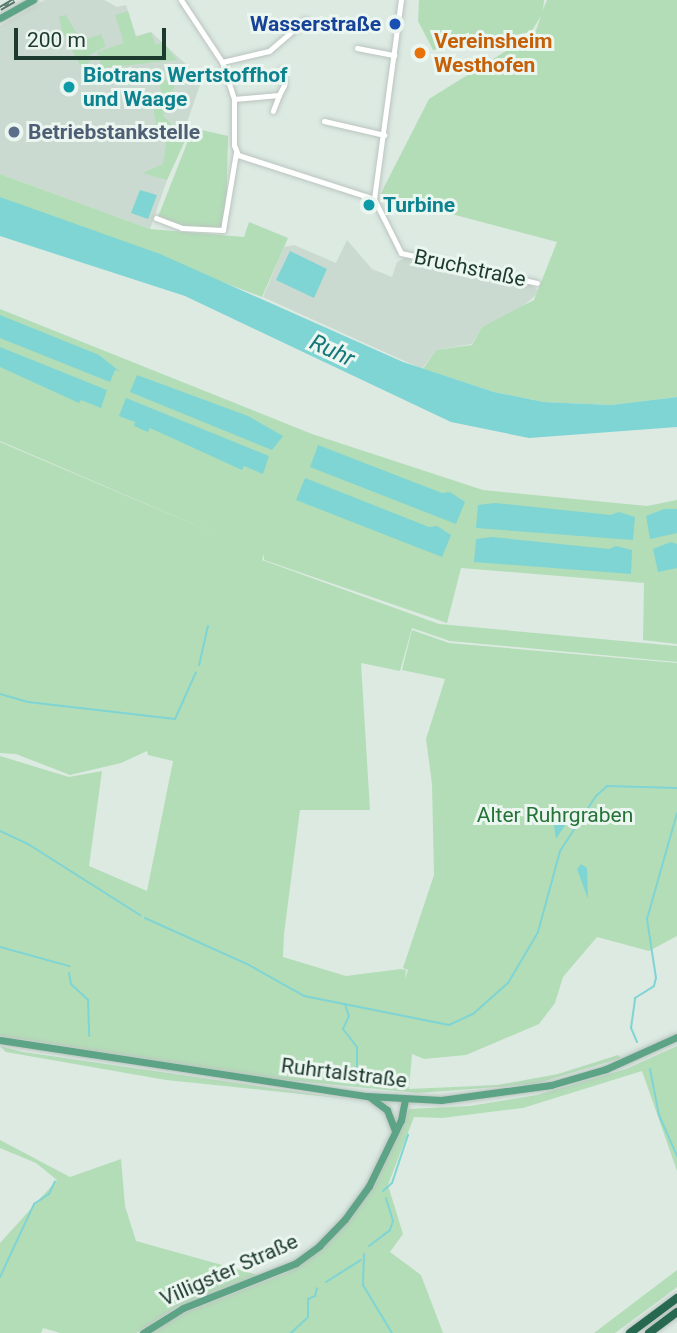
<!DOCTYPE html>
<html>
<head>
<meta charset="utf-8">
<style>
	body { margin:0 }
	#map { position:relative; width:677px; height:1333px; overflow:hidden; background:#dceae2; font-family:Roboto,sans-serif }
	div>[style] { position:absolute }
	.built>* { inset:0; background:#cadad0 }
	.green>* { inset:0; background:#b3ddb7 }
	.water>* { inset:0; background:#7fd4d4 }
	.stream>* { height:2px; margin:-1px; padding:0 1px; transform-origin:1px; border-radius:1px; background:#7fd4d4 }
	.roads { filter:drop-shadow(0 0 2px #bbc4c0) drop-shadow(0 0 2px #bbc4c0) }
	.minor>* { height:5px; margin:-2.5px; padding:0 2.5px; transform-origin:2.5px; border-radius:2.5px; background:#fff }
	.major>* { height:7px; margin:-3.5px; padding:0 3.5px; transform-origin:3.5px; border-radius:3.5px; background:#5da386 }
	.highway>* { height:8px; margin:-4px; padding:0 4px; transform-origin:4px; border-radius:4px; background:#276850 }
	.rail>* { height:4.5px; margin-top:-2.25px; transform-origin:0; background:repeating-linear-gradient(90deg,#ecf6f0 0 5px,#577669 0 10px); box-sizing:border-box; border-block:2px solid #577669 }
	.dots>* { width:19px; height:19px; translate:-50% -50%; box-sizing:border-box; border:4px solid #ecf6f0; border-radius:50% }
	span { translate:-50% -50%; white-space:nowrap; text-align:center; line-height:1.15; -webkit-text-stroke:6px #ecf6f0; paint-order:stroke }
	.transit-label { font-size:21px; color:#164399; font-weight:700 }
	.right { translate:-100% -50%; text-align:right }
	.food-label { font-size:21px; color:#c56008; font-weight:700 }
	.left { translate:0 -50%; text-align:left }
	.culture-label { font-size:21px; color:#0d838f; font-weight:700 }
	.service-label { font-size:21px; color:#4e5e75; font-weight:700 }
	.street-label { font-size:21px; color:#1d3a2e }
	.park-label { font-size:21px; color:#257337 }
	.water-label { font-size:23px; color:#147879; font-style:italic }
	.scale { position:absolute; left:14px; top:28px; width:152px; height:32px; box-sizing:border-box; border:4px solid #1d3a2e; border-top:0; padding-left:9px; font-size:21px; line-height:24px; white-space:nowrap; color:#1d3a2e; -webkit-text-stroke:5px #ecf6f0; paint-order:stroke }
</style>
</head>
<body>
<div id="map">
	<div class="built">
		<div style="clip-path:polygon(45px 0,104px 0,117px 7px,126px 5px,136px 36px,151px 32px,202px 79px,150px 229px,0 174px,0 26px)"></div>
		<div style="clip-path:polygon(347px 240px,372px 269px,392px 277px,397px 262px,411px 255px,526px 282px,540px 292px,518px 310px,482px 327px,472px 344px,436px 350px,422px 369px,263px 297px,284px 247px,294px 245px,336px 263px)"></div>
	</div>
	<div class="green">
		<div style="clip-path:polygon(419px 0,544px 0,543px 10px,547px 0,677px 0,677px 397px,611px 405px,544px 402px,494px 392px,423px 369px,436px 350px,472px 345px,482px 327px,534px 300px,557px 242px,380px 195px,429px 99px,535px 33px,541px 16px,531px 32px,433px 50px,418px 21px)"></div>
		<div style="clip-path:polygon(128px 11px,136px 37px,151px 32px,156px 45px,163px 42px,177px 60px,102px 68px,97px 52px,124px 43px,115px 15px)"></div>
		<div style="clip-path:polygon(66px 15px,81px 41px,101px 34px,106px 46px,88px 56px,90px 62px,81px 67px,62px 31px,59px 16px)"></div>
		<div style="clip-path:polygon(177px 79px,163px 116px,177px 129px,190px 130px,167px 180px,143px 173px,163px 164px,168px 131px,163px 123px,158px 130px,154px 115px,154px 102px,162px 99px,159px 81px)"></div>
		<div style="clip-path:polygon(193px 128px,228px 136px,226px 219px,221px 229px,188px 227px,158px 217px)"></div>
		<div style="clip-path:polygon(0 174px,150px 229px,244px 237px,249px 222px,288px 238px,262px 297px,0 197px)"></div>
		<div style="clip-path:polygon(0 309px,312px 434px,483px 490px,647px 506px,677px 500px,677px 644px,643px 640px,644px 583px,461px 568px,447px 623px,264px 560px,264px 554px,262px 560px,439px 624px,677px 646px,677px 662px,450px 641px,412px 628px,400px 671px,361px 663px,370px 810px,300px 810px,284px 934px,283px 957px,346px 976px,401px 969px,406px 970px,405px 979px,408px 970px,403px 968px,434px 875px,432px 784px,426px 739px,445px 679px,402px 670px,412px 630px,449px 643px,677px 663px,677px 936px,649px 951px,597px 937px,563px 977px,555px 1003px,539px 1024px,466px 1055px,424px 1059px,412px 1054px,409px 1089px,498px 1085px,558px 1074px,618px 1055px,621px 1058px,535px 1084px,418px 1093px,276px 1079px,0 1036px,0 756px,69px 777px,102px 771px,89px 866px,147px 891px,173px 761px,148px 755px,147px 751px,121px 763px,70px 775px,16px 754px,0 753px,0 442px,228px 539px,0 441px)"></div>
		<div style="clip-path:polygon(0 1046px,23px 1052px,340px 1098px,166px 1080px,6px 1052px)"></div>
		<div style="clip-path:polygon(677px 1046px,677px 1171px,642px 1071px,523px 1108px,442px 1118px,414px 1117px,388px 1185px,403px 1234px,390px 1252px,421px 1275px,443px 1333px,150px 1333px,176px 1316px,286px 1273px,323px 1249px,374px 1187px,409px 1109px,470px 1106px,537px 1095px,626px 1069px)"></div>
		<div style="clip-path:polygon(0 1140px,70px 1177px,121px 1159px,125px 1206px,136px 1241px,258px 1275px,177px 1307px,136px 1333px,60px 1333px,43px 1328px,41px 1333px,0 1333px,0 1243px,57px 1180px,36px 1163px,0 1148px)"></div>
		<div style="clip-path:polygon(677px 1270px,677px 1287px,664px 1297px,615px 1333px,594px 1333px)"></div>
	</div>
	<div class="water">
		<div style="clip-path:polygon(140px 190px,157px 195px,148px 219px,131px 213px)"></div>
		<div style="clip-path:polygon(0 197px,160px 254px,403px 362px,494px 392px,544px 402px,611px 405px,677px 397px,677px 427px,529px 438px,451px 422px,185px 296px,0 236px)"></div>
		<div style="clip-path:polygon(290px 251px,327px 269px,314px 298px,276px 280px)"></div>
		<div style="clip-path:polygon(0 315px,99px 355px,119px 371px,115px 370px,110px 382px,0 338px)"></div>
		<div style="clip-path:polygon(0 347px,107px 390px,101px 408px,81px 400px,79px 403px,0 367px)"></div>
		<div style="clip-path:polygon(137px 375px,248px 416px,283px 436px,272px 450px,130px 392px)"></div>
		<div style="clip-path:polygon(126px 398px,269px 456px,263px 474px,244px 466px,242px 470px,150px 428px,148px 432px,134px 426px,135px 422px,119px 416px)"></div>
		<div style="clip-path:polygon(318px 445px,442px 493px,450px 492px,465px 502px,456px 524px,310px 467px)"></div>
		<div style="clip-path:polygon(305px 478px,429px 527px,437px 526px,451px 535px,442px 557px,296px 500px)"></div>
		<div style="clip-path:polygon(495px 503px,611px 515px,619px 512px,635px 517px,633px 540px,476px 528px,478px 505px)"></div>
		<div style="clip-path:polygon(664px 509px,677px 509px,677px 533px,650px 539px,646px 516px)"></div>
		<div style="clip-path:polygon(492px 537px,609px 549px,616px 546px,632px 550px,631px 574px,474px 562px,476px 539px)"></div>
		<div style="clip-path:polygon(671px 542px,677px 544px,677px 568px,658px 572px,653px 549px)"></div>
		<div style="clip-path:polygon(566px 809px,573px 813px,556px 839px,554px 825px)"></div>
		<div style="clip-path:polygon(581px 864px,587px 868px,588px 899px,577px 869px)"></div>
	</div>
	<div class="stream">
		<div style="left:199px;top:665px;width:40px;rotate:-77deg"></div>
		<div style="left:0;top:694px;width:29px;rotate:16deg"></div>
		<div style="left:28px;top:702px;width:148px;rotate:6.6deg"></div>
		<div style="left:175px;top:719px;width:51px;rotate:-65.9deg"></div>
		<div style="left:0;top:831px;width:31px;rotate:25deg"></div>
		<div style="left:28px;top:844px;width:133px;rotate:32.4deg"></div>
		<div style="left:145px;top:918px;width:114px;rotate:24.3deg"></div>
		<div style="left:249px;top:965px;width:63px;rotate:29.4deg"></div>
		<div style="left:304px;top:996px;width:148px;rotate:11.3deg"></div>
		<div style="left:449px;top:1025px;width:26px;rotate:-25deg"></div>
		<div style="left:473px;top:1014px;width:47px;rotate:-41.5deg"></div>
		<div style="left:508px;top:983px;width:59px;rotate:-59.5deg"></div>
		<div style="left:538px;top:932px;width:84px;rotate:-74.8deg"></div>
		<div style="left:560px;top:851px;width:66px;rotate:-56.8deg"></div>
		<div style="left:596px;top:796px;width:15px;rotate:-42deg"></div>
		<div style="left:607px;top:786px;width:70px;rotate:1.6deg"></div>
		<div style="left:0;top:947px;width:72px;rotate:15.4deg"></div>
		<div style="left:69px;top:973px;width:11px;rotate:80deg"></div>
		<div style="left:71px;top:984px;width:23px;rotate:43deg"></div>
		<div style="left:88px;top:1000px;width:36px;rotate:88deg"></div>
		<div style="left:345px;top:1004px;width:13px;rotate:72deg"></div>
		<div style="left:349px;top:1016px;width:14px;rotate:115deg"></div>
		<div style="left:343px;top:1029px;width:23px;rotate:52deg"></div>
		<div style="left:357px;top:1047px;width:25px;rotate:90deg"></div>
		<div style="left:357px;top:1072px;width:11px;rotate:41deg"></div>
		<div style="left:637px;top:1042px;width:15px;rotate:-113deg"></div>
		<div style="left:631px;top:1028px;width:30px;rotate:-82deg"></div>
		<div style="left:635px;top:998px;width:22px;rotate:-32deg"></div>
		<div style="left:654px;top:986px;width:8px;rotate:-76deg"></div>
		<div style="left:656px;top:978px;width:60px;rotate:-98.7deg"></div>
		<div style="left:647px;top:919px;width:110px;rotate:-74.2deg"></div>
		<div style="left:650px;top:1069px;width:47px;rotate:78.9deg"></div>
		<div style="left:659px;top:1115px;width:45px;rotate:66.3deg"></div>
		<div style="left:383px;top:1191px;width:12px;rotate:-42deg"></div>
		<div style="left:392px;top:1183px;width:51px;rotate:-71.6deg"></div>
		<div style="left:369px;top:1246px;width:26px;rotate:-37deg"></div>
		<div style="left:390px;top:1230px;width:9px;rotate:-72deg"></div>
		<div style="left:393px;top:1221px;width:24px;rotate:-107deg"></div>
		<div style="left:364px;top:1254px;width:31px;rotate:92deg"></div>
		<div style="left:363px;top:1285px;width:56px;rotate:58.9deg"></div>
		<div style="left:0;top:1277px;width:81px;rotate:-65deg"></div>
		<div style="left:34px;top:1204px;width:18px;rotate:-34deg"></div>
		<div style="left:49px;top:1194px;width:14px;rotate:-65deg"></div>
		<div style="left:326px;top:1282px;width:41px;rotate:-32.2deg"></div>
		<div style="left:291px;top:1333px;width:23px;rotate:-43deg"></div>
		<div style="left:308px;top:1317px;width:18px;rotate:-90deg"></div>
		<div style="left:308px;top:1299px;width:8px;rotate:-23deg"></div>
		<div style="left:315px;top:1296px;width:8px;rotate:-76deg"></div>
	</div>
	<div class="roads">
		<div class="minor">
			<div style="left:181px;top:0;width:74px;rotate:56.5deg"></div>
			<div style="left:222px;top:62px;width:39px;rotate:72deg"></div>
			<div style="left:234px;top:99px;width:46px;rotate:90deg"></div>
			<div style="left:234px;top:145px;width:11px;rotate:68deg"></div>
			<div style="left:238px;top:155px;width:143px;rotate:17.9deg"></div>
			<div style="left:374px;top:199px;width:60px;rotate:63.4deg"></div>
			<div style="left:401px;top:253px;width:139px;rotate:12.4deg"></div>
			<div style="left:357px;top:48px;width:38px;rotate:11deg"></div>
			<div style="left:222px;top:62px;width:48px;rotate:-13.2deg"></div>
			<div style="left:269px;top:51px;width:48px;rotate:-40.7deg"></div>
			<div style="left:279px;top:95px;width:11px;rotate:-63deg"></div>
			<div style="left:284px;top:85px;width:15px;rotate:-101deg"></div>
			<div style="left:234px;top:99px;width:45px;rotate:-5.1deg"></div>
			<div style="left:279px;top:95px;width:17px;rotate:111deg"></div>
			<div style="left:324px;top:121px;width:62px;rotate:13.1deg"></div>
			<div style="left:374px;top:199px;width:201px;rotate:-82.3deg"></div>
			<div style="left:156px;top:218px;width:28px;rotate:21deg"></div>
			<div style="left:182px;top:228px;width:41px;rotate:2.8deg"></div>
			<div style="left:223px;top:230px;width:79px;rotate:-80.5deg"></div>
		</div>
		<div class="major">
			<div style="left:0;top:18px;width:38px;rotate:-29deg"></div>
			<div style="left:0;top:1040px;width:371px;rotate:8.7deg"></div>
			<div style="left:367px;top:1096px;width:74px;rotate:3.1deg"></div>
			<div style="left:441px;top:1100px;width:111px;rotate:-7.8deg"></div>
			<div style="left:551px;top:1085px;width:57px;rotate:-16.2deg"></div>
			<div style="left:606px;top:1069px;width:78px;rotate:-24.3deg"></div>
			<div style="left:371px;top:1098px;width:20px;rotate:37deg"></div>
			<div style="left:387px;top:1110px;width:22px;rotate:69deg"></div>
			<div style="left:143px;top:1333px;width:47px;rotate:-32deg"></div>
			<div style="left:183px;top:1308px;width:122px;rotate:-21.7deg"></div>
			<div style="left:296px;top:1263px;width:29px;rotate:-36deg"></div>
			<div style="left:319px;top:1246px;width:37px;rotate:-46deg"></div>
			<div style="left:345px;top:1219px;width:41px;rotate:-54deg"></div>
			<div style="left:369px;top:1186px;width:73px;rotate:-64.1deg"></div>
			<div style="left:401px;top:1120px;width:21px;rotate:-79deg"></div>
		</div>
		<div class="highway">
			<div style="left:630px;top:1333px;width:59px;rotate:-36.7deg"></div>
			<div style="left:649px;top:1333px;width:35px;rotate:-37deg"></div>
		</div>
	</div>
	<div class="rail">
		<div style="left:0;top:8px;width:16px;rotate:-30deg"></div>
	</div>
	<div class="dots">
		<div style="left:395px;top:24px;background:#1a4fb4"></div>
		<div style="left:420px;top:53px;background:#e8710a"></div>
		<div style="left:69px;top:87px;background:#0f9aa8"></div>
		<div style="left:14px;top:132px;background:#5c6f8a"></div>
		<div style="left:369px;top:205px;background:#0f9aa8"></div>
	</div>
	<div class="transit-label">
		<span class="right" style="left:381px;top:24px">Wasserstraße</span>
	</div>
	<div class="food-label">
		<span class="left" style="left:434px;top:53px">Vereinsheim<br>Westhofen</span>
	</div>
	<div class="culture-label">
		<span class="left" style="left:83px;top:87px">Biotrans Wertstoffhof<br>und Waage</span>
		<span class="left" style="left:383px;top:205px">Turbine</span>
	</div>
	<div class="service-label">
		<span class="left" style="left:28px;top:132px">Betriebstankstelle</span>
	</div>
	<div class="street-label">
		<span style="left:470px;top:268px;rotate:12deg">Bruchstraße</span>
		<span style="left:344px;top:1073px;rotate:7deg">Ruhrtalstraße</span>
		<span style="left:229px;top:1270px;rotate:-24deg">Villigster Straße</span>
	</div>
	<div class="park-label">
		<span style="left:555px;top:815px">Alter Ruhrgraben</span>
	</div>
	<div class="water-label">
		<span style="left:332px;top:351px;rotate:25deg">Ruhr</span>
	</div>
	<div class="scale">200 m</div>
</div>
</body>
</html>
